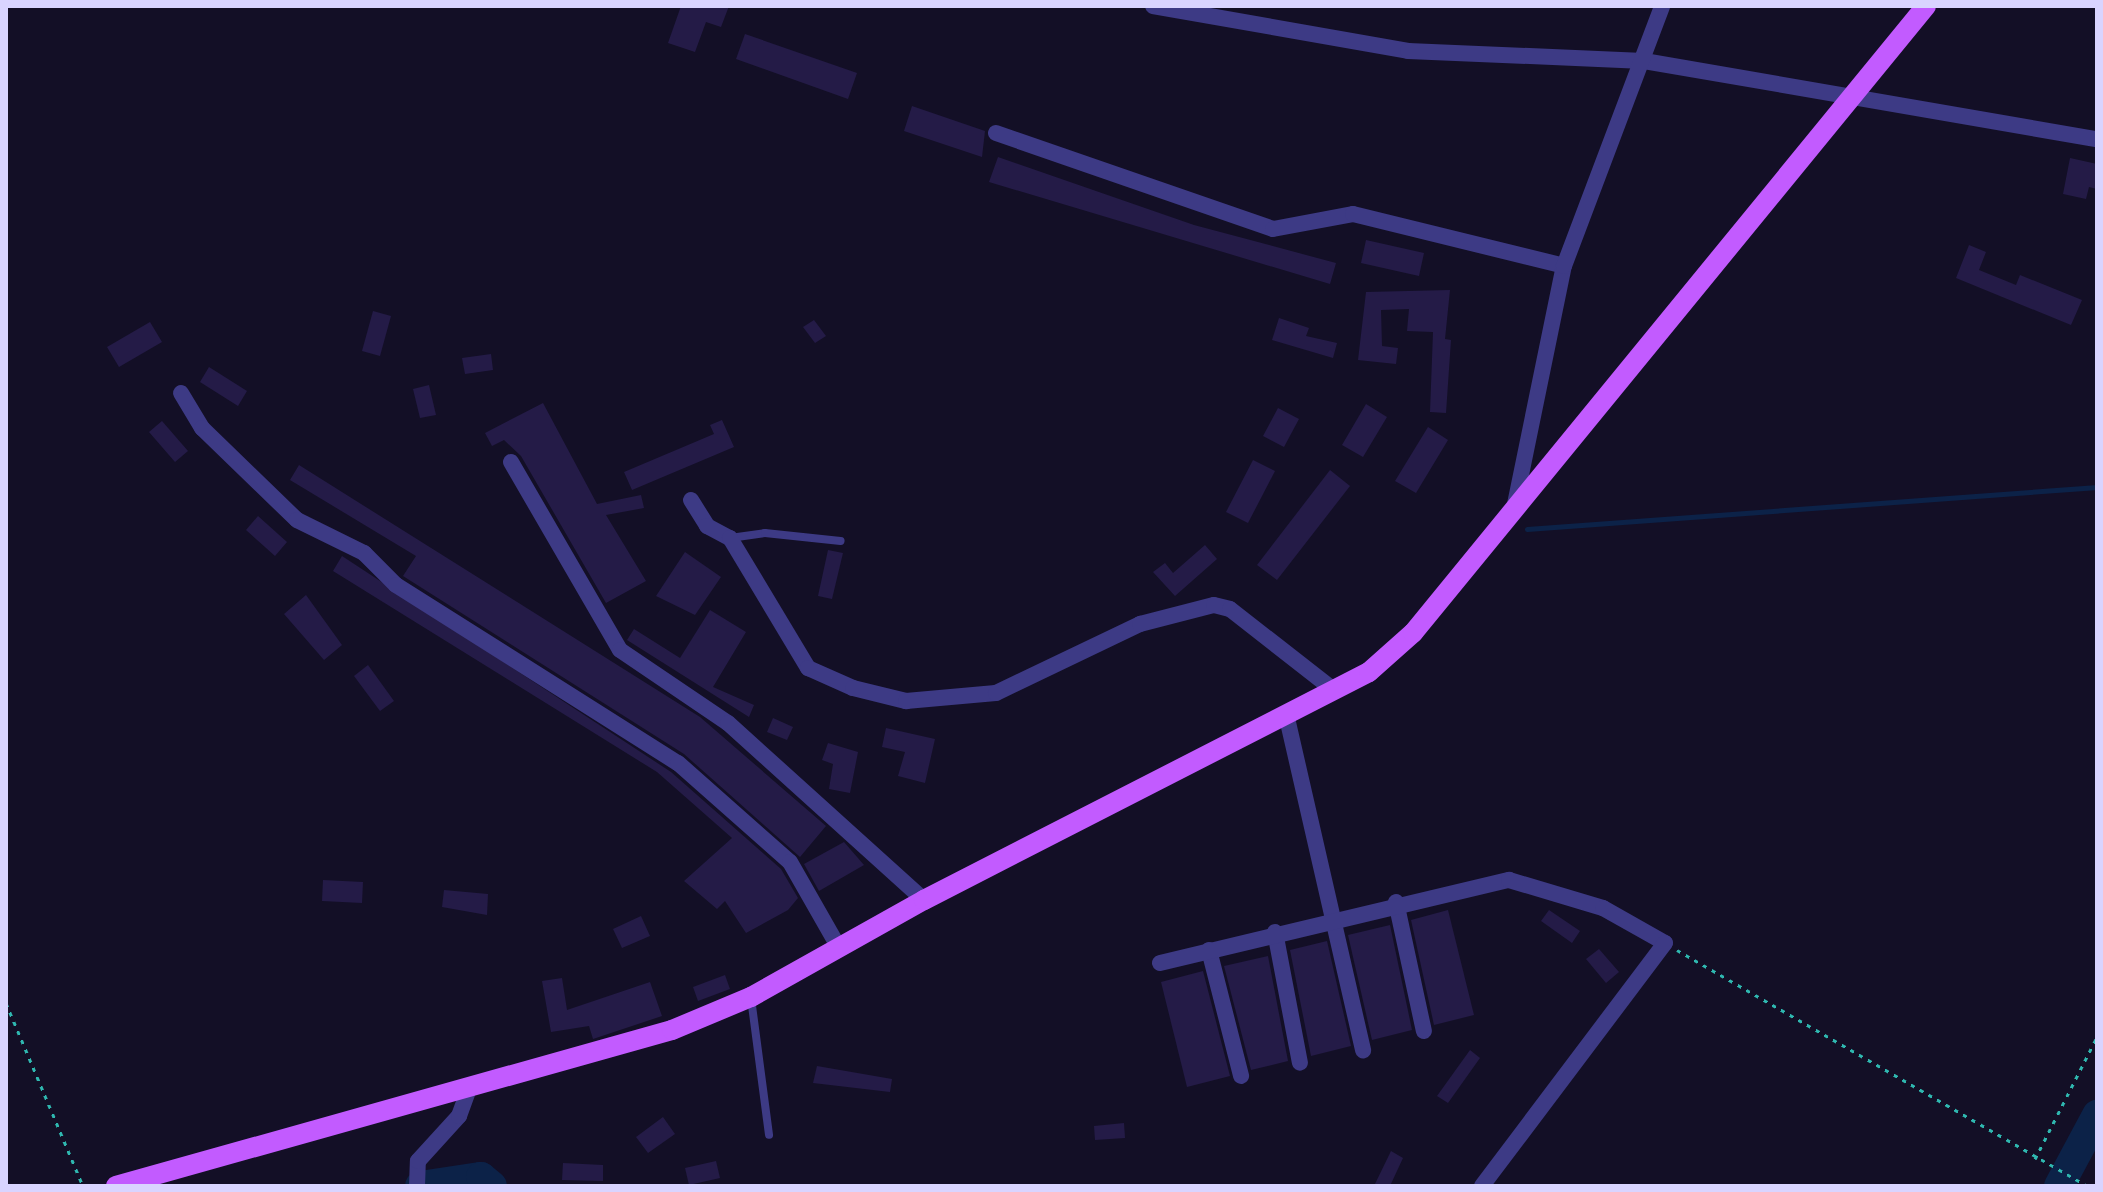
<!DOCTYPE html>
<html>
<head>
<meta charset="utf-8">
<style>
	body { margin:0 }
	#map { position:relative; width:2103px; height:1192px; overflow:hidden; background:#130f26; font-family:"Archivo Narrow",sans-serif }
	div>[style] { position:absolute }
	.stream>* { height:5px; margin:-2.5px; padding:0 2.5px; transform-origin:2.5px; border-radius:2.5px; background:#0c2248 }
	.river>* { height:30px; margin:-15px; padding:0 15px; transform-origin:15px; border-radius:15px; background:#0c2248 }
	.building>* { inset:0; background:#241b47 }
	.path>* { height:3px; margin-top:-1.5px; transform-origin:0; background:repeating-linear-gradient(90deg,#2fb8b0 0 4px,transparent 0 10px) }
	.service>* { height:8px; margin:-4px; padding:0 4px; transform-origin:4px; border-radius:4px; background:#3d3a85 }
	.minor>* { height:16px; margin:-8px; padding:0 8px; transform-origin:8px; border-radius:8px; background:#3d3a85 }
	.primary>* { height:20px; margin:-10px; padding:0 10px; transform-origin:10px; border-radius:10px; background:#c25bff }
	span { translate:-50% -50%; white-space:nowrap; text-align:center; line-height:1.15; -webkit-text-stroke:7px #130f26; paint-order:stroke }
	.frame { position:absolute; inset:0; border:8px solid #d9d4ff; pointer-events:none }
</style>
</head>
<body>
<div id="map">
	<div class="stream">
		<div style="left:1527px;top:529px;width:572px;rotate:-4.21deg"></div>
	</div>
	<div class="river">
		<div style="left:420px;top:1186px;width:62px;rotate:-8.4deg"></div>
		<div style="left:481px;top:1177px;width:14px;rotate:39deg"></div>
		<div style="left:2059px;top:1186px;width:81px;rotate:-61.8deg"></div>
	</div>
	<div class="building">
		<div style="clip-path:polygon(681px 6px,729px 6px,721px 27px,706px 22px,695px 52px,668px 43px)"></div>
		<div style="clip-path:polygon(745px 34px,857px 73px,848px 99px,736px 59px)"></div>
		<div style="clip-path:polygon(912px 106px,985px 131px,982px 157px,904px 131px)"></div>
		<div style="clip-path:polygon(998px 157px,1194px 225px,1336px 263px,1330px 284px,989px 182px)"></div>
		<div style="clip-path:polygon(2070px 158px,2097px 164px,2097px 189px,2089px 187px,2086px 199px,2063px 194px)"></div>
		<div style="clip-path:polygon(1366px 240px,1424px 253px,1419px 276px,1361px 263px)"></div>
		<div style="clip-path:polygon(1969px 245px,1986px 252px,1979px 270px,2016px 285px,2020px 275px,2082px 300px,2071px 325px,1956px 278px)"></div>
		<div style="clip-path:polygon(1450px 290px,1445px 339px,1451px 340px,1446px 413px,1430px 412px,1433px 332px,1407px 331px,1409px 309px,1381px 310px,1382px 346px,1398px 348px,1396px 364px,1358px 360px,1366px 292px)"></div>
		<div style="clip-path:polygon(373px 311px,391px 316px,380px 356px,362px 351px)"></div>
		<div style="clip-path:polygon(1279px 318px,1309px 328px,1306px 336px,1337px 343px,1333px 358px,1272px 340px)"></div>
		<div style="clip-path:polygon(814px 320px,826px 336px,815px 343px,803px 327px)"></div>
		<div style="clip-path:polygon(150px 322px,162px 342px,119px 367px,107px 347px)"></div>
		<div style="clip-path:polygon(491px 354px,493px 370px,465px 374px,462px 358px)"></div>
		<div style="clip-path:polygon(209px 367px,247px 391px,238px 406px,200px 382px)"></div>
		<div style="clip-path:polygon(429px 385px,436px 415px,420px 418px,413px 389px)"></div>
		<div style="clip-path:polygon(543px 403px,597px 504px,641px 495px,644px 508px,606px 515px,646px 581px,606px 603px,521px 456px,504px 440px,492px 446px,485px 433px)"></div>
		<div style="clip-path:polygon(1366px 404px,1387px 417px,1363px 457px,1342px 445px)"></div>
		<div style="clip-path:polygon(1278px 408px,1299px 419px,1284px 447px,1263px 436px)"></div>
		<div style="clip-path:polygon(722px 420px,734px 447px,632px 490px,624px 472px,714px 434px,710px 425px)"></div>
		<div style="clip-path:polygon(162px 421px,188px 451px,175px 462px,149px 432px)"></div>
		<div style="clip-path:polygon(1428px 427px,1448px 440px,1416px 493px,1395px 481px)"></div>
		<div style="clip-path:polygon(1253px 460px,1275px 471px,1248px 523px,1226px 512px)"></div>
		<div style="clip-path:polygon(299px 465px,700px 717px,826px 826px,800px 857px,684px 754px,403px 576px,416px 556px,290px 480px)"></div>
		<div style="clip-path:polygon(1330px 470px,1350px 486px,1277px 580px,1257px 565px)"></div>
		<div style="clip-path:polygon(258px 516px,287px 542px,275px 556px,246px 530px)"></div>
		<div style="clip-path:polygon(1205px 545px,1217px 559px,1175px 596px,1153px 572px,1165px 563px,1173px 573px)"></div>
		<div style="clip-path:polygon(828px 550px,843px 553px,832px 599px,818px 596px)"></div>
		<div style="clip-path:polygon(685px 552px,721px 577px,695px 615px,656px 596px)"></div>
		<div style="clip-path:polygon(342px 556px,671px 772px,781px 869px,798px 898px,788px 910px,746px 933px,725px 901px,717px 909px,684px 881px,732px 838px,657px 772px,333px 571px)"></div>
		<div style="clip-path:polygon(306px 595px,342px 645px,324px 660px,284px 614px)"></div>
		<div style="clip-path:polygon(710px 610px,746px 632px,713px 687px,754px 705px,749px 717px,627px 640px,634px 629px,680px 658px)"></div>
		<div style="clip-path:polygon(368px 665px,394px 701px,380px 711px,354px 676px)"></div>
		<div style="clip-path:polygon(773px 718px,793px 727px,787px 740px,767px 732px)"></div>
		<div style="clip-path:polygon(886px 728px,935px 739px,925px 783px,898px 776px,905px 752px,882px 747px)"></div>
		<div style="clip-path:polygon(828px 743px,858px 752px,850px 793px,829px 789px,833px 764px,822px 760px)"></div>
		<div style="clip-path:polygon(844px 842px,864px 865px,819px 891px,804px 864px)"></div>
		<div style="clip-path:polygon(323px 880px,363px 882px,362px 903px,322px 901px)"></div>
		<div style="clip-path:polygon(444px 890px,488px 894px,487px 915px,442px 907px)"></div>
		<div style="clip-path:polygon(1448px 910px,1474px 1015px,1434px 1025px,1411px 920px)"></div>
		<div style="clip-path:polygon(1549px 910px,1580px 931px,1572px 943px,1541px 921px)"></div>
		<div style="clip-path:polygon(641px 916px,650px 936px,622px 948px,613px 929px)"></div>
		<div style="clip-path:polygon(1390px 925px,1412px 1030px,1372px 1040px,1348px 935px)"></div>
		<div style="clip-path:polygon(1327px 941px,1351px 1046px,1311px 1056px,1290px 950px)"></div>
		<div style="clip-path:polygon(1599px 949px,1619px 972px,1606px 983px,1586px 959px)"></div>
		<div style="clip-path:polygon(1268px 956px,1288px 1061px,1251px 1070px,1224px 966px)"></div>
		<div style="clip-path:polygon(1203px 971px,1230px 1076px,1187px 1087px,1161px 982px)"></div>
		<div style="clip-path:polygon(725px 975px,730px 989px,698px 1001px,693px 987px)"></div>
		<div style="clip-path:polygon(562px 978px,567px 1010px,650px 982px,662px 1016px,593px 1039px,589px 1026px,551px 1032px,542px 981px)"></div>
		<div style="clip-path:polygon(1470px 1050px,1480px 1058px,1448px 1103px,1437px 1096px)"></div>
		<div style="clip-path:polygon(817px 1066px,892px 1079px,890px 1092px,813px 1083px)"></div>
		<div style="clip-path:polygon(663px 1117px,675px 1134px,648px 1153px,636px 1137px)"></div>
		<div style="clip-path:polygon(1124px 1123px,1125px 1138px,1095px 1140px,1094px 1126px)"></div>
		<div style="clip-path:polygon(1391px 1151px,1403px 1158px,1390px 1186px,1374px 1186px)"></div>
		<div style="clip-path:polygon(716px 1161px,720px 1178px,689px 1185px,685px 1168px)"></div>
		<div style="clip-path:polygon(563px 1163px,603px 1165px,603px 1181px,562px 1180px)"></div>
	</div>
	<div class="path">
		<div style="left:1677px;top:950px;width:473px;rotate:29.9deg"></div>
		<div style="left:6px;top:1003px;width:199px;rotate:67.2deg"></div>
		<div style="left:2035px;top:1159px;width:137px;rotate:-63.1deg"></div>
	</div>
	<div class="service">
		<div style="left:730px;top:538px;width:35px;rotate:-8deg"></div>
		<div style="left:765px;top:533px;width:76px;rotate:6deg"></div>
		<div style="left:751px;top:998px;width:138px;rotate:82.5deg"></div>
	</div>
	<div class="minor">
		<div style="left:1153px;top:6px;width:259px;rotate:10deg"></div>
		<div style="left:1408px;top:51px;width:236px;rotate:2.4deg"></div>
		<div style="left:1644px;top:61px;width:460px;rotate:9.8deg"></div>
		<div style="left:996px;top:133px;width:293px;rotate:19.1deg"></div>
		<div style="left:1273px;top:229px;width:81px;rotate:-10.6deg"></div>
		<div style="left:1353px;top:214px;width:217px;rotate:13.8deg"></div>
		<div style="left:181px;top:393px;width:41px;rotate:59deg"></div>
		<div style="left:202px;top:428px;width:132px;rotate:44.1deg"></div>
		<div style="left:297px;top:520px;width:75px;rotate:26.2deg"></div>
		<div style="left:364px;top:553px;width:45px;rotate:45deg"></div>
		<div style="left:396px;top:585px;width:333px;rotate:32.3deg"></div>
		<div style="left:678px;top:763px;width:149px;rotate:41.5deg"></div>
		<div style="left:790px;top:862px;width:99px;rotate:60.3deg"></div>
		<div style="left:511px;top:462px;width:217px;rotate:59.9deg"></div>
		<div style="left:620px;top:650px;width:130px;rotate:34.1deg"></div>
		<div style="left:728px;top:723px;width:264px;rotate:42.1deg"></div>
		<div style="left:691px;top:500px;width:31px;rotate:58deg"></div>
		<div style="left:707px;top:526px;width:26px;rotate:28deg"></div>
		<div style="left:730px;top:538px;width:152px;rotate:59deg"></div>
		<div style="left:808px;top:668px;width:49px;rotate:24deg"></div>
		<div style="left:853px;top:688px;width:55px;rotate:13.8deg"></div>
		<div style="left:906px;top:701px;width:90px;rotate:-5.1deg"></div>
		<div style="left:996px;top:693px;width:160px;rotate:-25.6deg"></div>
		<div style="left:1140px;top:624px;width:76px;rotate:-14.4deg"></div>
		<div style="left:1214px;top:605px;width:16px;rotate:14deg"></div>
		<div style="left:1230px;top:609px;width:133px;rotate:38deg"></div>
		<div style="left:1515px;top:504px;width:243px;rotate:-78.4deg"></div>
		<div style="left:1564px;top:266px;width:278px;rotate:-69.3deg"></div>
		<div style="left:1287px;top:718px;width:341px;rotate:77.1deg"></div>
		<div style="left:1396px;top:902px;width:132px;rotate:77.8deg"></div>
		<div style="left:1275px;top:932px;width:133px;rotate:79.2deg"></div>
		<div style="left:1209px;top:950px;width:130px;rotate:75.7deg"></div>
		<div style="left:1160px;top:963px;width:359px;rotate:-13.4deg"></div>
		<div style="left:1509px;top:880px;width:98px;rotate:16.6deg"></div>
		<div style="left:1603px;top:908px;width:71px;rotate:29.4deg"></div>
		<div style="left:1665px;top:943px;width:304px;rotate:127deg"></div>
		<div style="left:417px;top:1186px;width:25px;rotate:-88deg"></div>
		<div style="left:418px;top:1161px;width:61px;rotate:-47.7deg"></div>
		<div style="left:459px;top:1116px;width:29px;rotate:-70deg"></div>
	</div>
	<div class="primary">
		<div style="left:116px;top:1186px;width:577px;rotate:-15.67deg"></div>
		<div style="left:672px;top:1030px;width:86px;rotate:-22.7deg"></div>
		<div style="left:751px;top:997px;width:198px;rotate:-29.3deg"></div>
		<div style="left:924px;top:900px;width:500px;rotate:-27.13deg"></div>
		<div style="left:1369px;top:672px;width:59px;rotate:-41.6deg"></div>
		<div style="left:1413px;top:633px;width:810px;rotate:-50.71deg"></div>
	</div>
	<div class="frame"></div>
</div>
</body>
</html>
